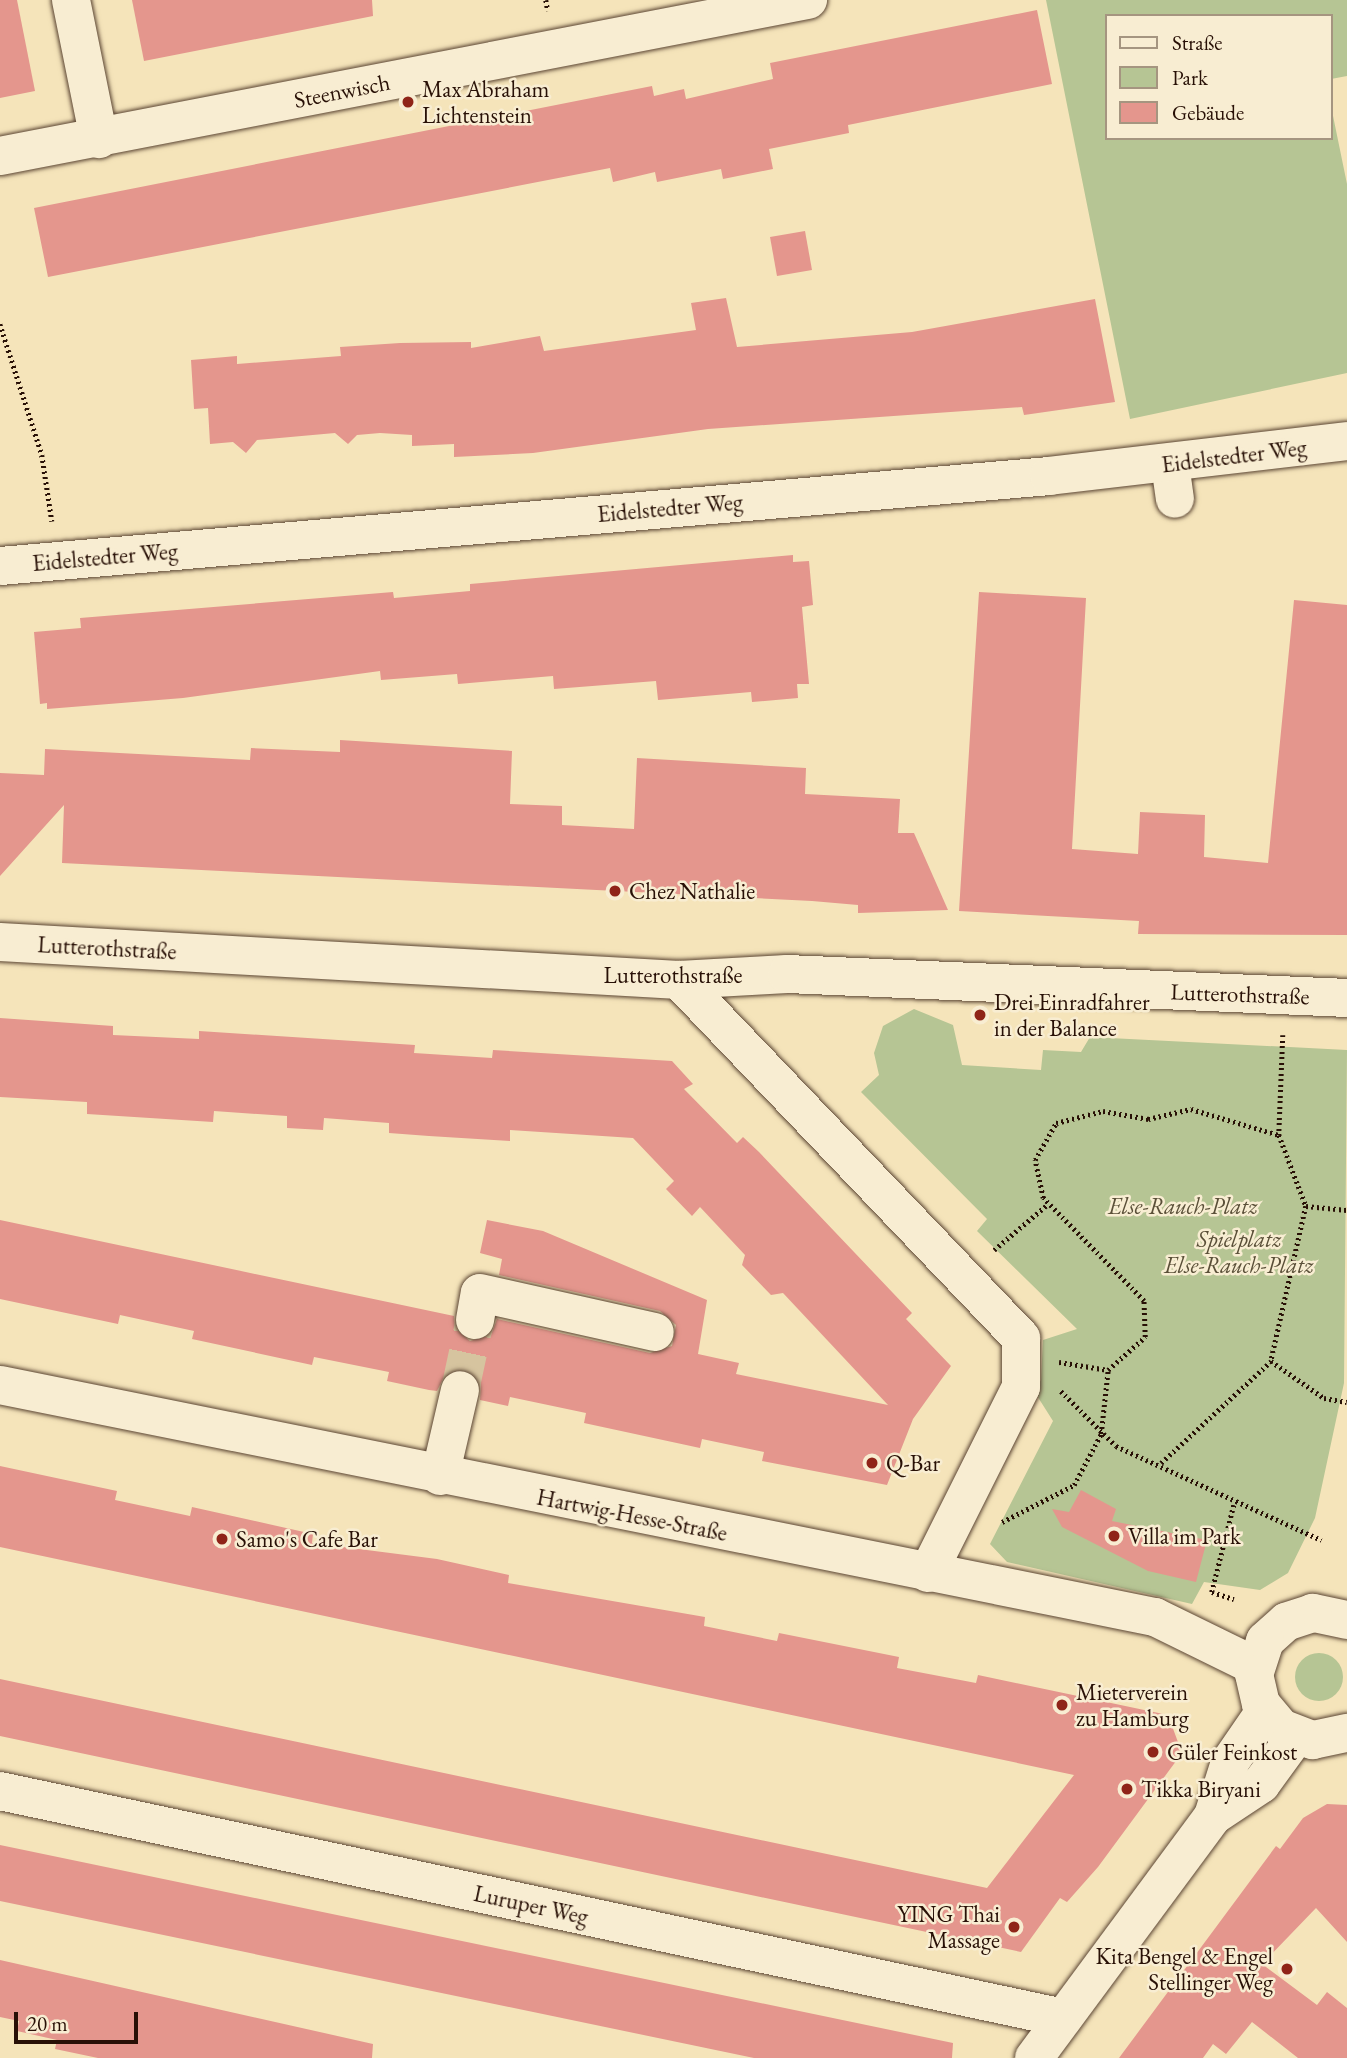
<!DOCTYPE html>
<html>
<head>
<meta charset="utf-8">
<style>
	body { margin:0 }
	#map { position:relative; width:1347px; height:2058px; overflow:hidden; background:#f5e4ba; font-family:"EB Garamond",serif }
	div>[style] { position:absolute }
	.green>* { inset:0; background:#b6c594 }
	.round { border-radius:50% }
	.building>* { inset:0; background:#e4968d }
	.minor-tunnel>* { height:38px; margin-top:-19px; transform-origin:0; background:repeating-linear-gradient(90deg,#d6c49f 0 38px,transparent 0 57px) }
	.path>* { height:4.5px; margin-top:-2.25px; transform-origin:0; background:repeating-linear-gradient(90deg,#281006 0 2px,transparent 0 5.5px) }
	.roads { filter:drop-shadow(0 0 2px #5b4533) drop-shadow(0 0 2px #5b4533) }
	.minor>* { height:38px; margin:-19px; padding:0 19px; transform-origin:19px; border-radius:19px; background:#f8edd2 }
	.dots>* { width:19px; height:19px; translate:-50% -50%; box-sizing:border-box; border:4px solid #f8edd2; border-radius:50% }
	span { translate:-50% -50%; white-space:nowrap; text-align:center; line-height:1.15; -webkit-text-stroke:5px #f8edd2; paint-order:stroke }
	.poi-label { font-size:23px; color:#281006 }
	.left { translate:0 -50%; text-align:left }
	.right { translate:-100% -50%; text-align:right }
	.street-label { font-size:23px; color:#281006 }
	.park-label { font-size:23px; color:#5a4f38; font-style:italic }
	.legend { position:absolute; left:1105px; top:14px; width:228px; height:126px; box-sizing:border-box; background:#f8edd2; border:2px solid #a59580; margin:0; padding:9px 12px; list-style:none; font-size:21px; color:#281006 }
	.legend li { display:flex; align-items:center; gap:14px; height:35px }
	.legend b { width:35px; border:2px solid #a59580 }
	.scale { position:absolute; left:14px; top:2012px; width:124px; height:32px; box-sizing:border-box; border:4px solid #281006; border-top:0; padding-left:9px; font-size:21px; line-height:24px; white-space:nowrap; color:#281006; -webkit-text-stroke:5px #f8edd2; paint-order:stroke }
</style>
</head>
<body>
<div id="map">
	<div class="green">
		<div style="clip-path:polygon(1046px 0,1347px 0,1347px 76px,1331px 79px,1331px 16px,1107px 16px,1107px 138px,1331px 138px,1331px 106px,1347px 184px,1347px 373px,1130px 419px)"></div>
		<div style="clip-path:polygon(914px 1009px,953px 1025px,962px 1065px,1041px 1070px,1043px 1050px,1081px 1052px,1090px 1037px,1347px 1050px,1344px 1383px,1315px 1518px,1288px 1573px,1260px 1590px,1204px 1582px,1192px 1604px,1007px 1562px,990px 1544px,1053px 1421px,1034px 1391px,1041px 1380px,1043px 1340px,1077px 1329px,977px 1231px,987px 1219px,861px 1092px,879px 1075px,874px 1053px,883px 1026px)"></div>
		<div class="round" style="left:1295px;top:1653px;width:48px;height:48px"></div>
	</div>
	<div class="building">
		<div style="clip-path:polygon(0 0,17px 0,35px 91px,0 98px)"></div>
		<div style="clip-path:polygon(132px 0,372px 0,373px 16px,144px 61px)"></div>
		<div style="clip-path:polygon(1037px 10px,1052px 84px,848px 125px,849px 133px,769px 149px,773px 169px,723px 179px,721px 169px,657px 182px,655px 172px,613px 182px,610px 168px,48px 277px,34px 208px,652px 86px,654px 96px,684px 89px,686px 99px,773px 79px,770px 63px)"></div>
		<div style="clip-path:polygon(805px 231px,812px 270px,777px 276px,770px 237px)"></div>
		<div style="clip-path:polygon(726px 298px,737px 347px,912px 332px,1095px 299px,1115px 402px,1024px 415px,1022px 407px,708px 429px,533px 453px,454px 457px,454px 444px,412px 446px,412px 435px,380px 433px,357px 435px,348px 444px,335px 433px,257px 440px,246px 453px,233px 442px,210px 444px,208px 408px,194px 409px,191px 360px,237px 356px,237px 364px,341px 356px,340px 347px,400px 343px,471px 342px,471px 348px,540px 336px,544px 351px,696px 330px,691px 303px)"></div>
		<div style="clip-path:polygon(793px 555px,793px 562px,809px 561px,813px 605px,802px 607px,809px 684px,797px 684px,798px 698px,752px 702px,751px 692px,658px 700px,656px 681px,554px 689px,553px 676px,458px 684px,457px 674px,381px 680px,380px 671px,183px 698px,47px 709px,47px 703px,40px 704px,34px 632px,81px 628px,80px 618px,393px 592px,394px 598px,470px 591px,470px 584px)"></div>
		<div style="clip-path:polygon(979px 592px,1086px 598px,1072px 849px,1138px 854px,1140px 812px,1205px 815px,1204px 857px,1268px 863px,1294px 600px,1347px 605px,1347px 935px,1138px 934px,1139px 921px,959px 911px)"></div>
		<div style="clip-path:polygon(340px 740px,512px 751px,510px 804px,562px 806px,562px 825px,634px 829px,637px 758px,806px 768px,805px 794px,900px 799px,898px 833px,914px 833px,948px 910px,858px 913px,858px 905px,812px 901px,62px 863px,64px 805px,0 876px,0 773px,44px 775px,45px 749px,250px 760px,251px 748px,340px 752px)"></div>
		<div style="clip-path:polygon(0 1018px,113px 1026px,113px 1035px,199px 1039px,199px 1031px,415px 1045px,414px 1053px,492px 1058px,493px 1050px,672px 1061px,693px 1084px,684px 1089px,737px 1143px,743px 1137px,759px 1152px,912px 1313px,906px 1319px,951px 1366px,913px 1419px,887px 1485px,762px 1461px,764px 1452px,702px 1439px,700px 1448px,584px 1423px,586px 1413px,510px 1397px,508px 1406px,480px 1400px,481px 1383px,464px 1369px,445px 1375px,437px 1391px,429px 1390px,387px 1381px,389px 1372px,314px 1357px,312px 1365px,192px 1339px,194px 1331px,120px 1315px,118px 1324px,0 1299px,0 1220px,454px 1316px,455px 1328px,470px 1341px,491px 1335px,497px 1319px,650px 1353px,672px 1346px,676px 1325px,660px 1311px,499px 1275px,502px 1259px,480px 1253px,487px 1220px,543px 1231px,707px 1300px,698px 1354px,739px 1363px,736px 1374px,888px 1405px,783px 1293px,771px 1295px,742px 1265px,745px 1255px,700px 1207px,692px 1216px,666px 1189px,674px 1181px,633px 1138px,510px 1130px,510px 1141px,429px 1136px,389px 1133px,389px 1123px,324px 1118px,323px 1130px,287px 1128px,287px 1116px,214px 1111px,213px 1122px,87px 1114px,87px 1102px,0 1097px)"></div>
		<div style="clip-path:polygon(0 1466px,117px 1491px,115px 1500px,190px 1516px,192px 1507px,313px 1534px,312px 1543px,437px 1559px,509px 1575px,508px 1583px,705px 1617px,704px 1626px,777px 1641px,779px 1633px,899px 1657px,897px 1668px,976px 1683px,978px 1675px,1168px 1715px,1182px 1753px,1098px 1867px,1067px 1902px,1060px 1898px,1021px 1952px,0 1736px,0 1679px,987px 1888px,1074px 1775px,0 1547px)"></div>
		<div style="clip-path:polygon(1081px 1490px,1116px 1509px,1112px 1521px,1207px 1540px,1196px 1582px,1148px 1571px,1062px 1527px,1052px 1509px,1069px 1512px)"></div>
		<div style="clip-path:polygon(1327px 1804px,1347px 1805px,1347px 1942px,1316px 1908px,1262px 1964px,1317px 2005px,1327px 1992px,1347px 2008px,1347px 2058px,1298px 2058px,1252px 2022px,1226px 2054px,1213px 2044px,1203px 2058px,1119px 2058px,1276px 1846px,1280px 1849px,1303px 1818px)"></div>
		<div style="clip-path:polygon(0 1845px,953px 2043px,952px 2058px,754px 2058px,0 1901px)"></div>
		<div style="clip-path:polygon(0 1960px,373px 2044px,372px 2058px,98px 2058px,55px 2049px,57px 2040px,17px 2031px,19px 2021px,0 2017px)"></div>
	</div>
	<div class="minor-tunnel">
		<div style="left:460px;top:1390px;width:72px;rotate:-77.9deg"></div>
	</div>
	<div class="path">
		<div style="left:546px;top:0;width:11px;rotate:80deg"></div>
		<div style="left:0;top:324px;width:138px;rotate:72.2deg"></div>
		<div style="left:42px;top:455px;width:67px;rotate:81.4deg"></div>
		<div style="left:1283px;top:1035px;width:100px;rotate:92.3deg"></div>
		<div style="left:1279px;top:1135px;width:76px;rotate:69.2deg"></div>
		<div style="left:1306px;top:1206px;width:159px;rotate:102.7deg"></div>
		<div style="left:1271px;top:1361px;width:65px;rotate:34.9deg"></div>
		<div style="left:1324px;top:1398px;width:23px;rotate:10deg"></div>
		<div style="left:1306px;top:1206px;width:41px;rotate:5.6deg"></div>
		<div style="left:994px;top:1250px;width:71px;rotate:-40.4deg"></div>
		<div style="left:1059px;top:1362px;width:50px;rotate:9.3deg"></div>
		<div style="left:1108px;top:1370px;width:50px;rotate:-41.7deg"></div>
		<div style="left:1145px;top:1337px;width:36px;rotate:-92deg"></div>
		<div style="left:1144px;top:1301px;width:144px;rotate:-134.4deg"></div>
		<div style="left:1043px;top:1198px;width:39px;rotate:-102deg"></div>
		<div style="left:1035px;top:1160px;width:43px;rotate:-60.4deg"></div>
		<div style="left:1056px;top:1123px;width:49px;rotate:-14.3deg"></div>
		<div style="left:1103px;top:1111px;width:46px;rotate:10.1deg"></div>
		<div style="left:1148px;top:1119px;width:44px;rotate:-13.1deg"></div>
		<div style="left:1191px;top:1109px;width:92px;rotate:16.5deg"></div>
		<div style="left:1061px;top:1391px;width:78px;rotate:45deg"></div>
		<div style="left:1116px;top:1446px;width:226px;rotate:24.6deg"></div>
		<div style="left:1161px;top:1463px;width:150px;rotate:-42.8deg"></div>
		<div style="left:1234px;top:1505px;width:90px;rotate:104.2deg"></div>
		<div style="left:1212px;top:1592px;width:23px;rotate:18deg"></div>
		<div style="left:1002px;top:1522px;width:81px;rotate:-27.2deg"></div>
		<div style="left:1074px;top:1485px;width:58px;rotate:-62.1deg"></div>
		<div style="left:1101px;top:1434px;width:64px;rotate:-83.8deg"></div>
	</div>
	<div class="roads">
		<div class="minor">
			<div style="left:71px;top:0;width:142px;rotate:78.6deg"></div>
			<div style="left:0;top:156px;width:823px;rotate:-10.93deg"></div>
			<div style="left:1170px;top:464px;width:35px;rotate:82deg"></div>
			<div style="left:0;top:566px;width:1053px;rotate:-4.9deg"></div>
			<div style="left:1049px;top:476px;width:300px;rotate:-6.7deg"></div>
			<div style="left:0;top:942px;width:680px;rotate:3.2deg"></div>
			<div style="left:679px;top:980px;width:108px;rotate:-3.2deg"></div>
			<div style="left:787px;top:974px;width:561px;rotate:2.45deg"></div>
			<div style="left:679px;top:980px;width:495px;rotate:46.3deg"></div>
			<div style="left:1021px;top:1338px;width:49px;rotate:90deg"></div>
			<div style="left:1021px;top:1387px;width:208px;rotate:116.6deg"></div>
			<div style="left:475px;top:1320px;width:27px;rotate:-80deg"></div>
			<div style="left:480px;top:1293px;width:179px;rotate:12.6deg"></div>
			<div style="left:0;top:1385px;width:1178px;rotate:11.36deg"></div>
			<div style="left:1155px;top:1617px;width:111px;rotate:26.1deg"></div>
			<div style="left:440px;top:1476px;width:88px;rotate:-76.9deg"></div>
			<div style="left:1347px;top:1620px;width:35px;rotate:-168deg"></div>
			<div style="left:1313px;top:1613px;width:28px;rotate:162deg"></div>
			<div style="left:1286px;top:1622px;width:28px;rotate:138deg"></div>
			<div style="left:1265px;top:1641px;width:35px;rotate:108deg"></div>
			<div style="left:1254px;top:1674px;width:31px;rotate:77deg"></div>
			<div style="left:1261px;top:1704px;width:31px;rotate:50deg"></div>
			<div style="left:1281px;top:1728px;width:34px;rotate:21deg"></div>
			<div style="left:1313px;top:1740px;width:35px;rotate:-12deg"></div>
			<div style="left:0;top:1791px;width:1087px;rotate:12.05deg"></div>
			<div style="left:1213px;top:1816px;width:58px;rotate:-33.7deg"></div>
			<div style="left:1261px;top:1784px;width:59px;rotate:-53.9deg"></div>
			<div style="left:1034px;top:2058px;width:301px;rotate:-53.5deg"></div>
			<div style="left:1213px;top:1816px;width:57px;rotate:-72.5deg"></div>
			<div style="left:1230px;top:1762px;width:62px;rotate:-55.5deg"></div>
		</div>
	</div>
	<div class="dots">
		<div style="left:408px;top:102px;background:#8f2418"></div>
		<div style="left:615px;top:891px;background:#8f2418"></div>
		<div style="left:980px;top:1015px;background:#8f2418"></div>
		<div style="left:872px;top:1463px;background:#8f2418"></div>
		<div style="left:1114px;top:1536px;background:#8f2418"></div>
		<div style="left:222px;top:1539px;background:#8f2418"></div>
		<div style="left:1062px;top:1705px;background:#8f2418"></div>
		<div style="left:1153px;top:1752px;background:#8f2418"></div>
		<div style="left:1127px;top:1789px;background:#8f2418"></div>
		<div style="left:1014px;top:1927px;background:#8f2418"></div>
		<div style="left:1287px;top:1969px;background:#8f2418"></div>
	</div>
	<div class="poi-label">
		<span class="left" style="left:422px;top:102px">Max Abraham<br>Lichtenstein</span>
		<span class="left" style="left:629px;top:891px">Chez Nathalie</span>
		<span class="left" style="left:994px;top:1015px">Drei Einradfahrer<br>in der Balance</span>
		<span class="left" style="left:886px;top:1463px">Q-Bar</span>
		<span class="left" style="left:1128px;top:1536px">Villa im Park</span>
		<span class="left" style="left:236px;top:1539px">Samo's Cafe Bar</span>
		<span class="left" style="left:1076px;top:1705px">Mieterverein<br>zu Hamburg</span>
		<span class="left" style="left:1167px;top:1752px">Güler Feinkost</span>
		<span class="left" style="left:1141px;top:1789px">Tikka Biryani</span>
		<span class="right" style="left:1000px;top:1927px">YING Thai<br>Massage</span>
		<span class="right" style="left:1273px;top:1969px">Kita Bengel &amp; Engel<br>Stellinger Weg</span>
	</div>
	<div class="street-label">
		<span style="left:342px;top:91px;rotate:-11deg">Steenwisch</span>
		<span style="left:1234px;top:456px;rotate:-7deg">Eidelstedter Weg</span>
		<span style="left:670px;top:508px;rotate:-5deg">Eidelstedter Weg</span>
		<span style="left:105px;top:557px;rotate:-5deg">Eidelstedter Weg</span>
		<span style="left:107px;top:948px;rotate:3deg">Lutterothstraße</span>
		<span style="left:673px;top:975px">Lutterothstraße</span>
		<span style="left:1240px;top:994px;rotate:2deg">Lutterothstraße</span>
		<span style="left:632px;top:1515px;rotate:11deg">Hartwig-Hesse-Straße</span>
		<span style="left:531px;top:1905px;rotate:12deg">Luruper Weg</span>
	</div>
	<div class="park-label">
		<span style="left:1183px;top:1206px">Else-Rauch-Platz</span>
		<span style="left:1239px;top:1252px">Spielplatz<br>Else-Rauch-Platz</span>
	</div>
	<ul class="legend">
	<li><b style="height:9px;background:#f8edd2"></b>Straße</li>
	<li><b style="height:19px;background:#b6c594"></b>Park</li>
	<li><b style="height:19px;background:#e4968d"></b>Gebäude</li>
	</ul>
	<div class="scale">20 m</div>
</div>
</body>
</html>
